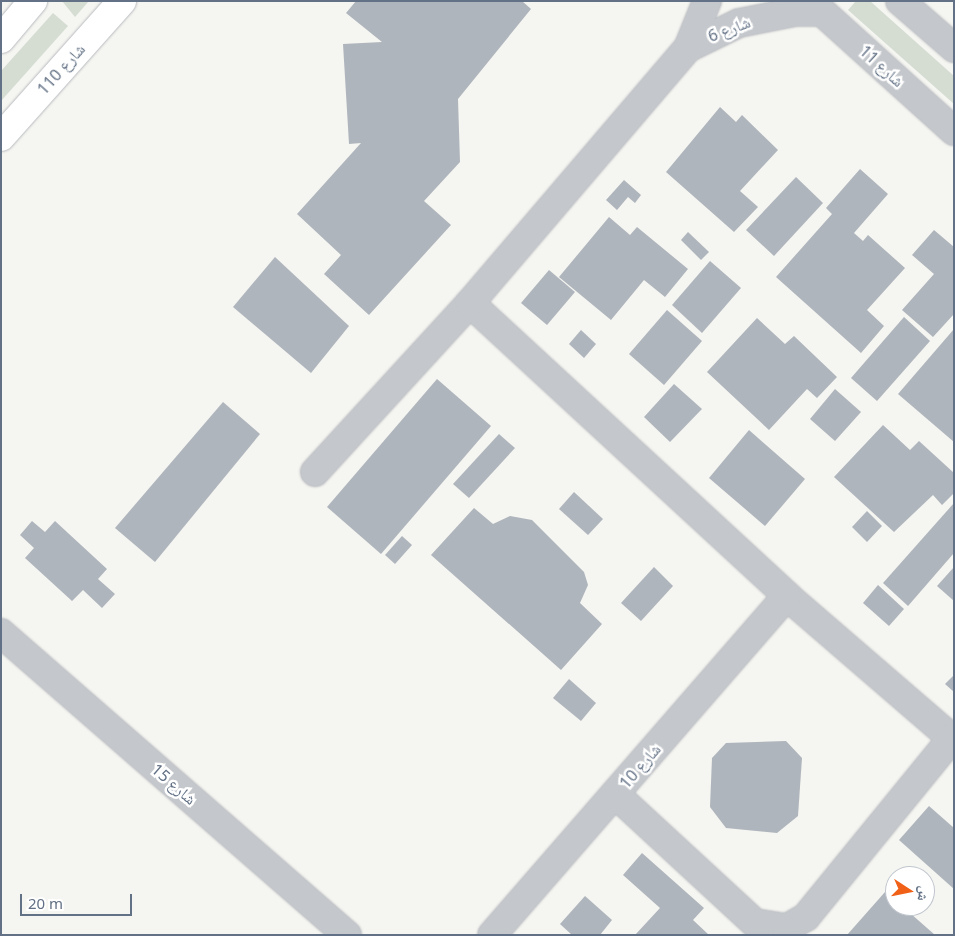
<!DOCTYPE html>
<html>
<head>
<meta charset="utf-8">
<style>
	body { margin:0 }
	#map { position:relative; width:955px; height:936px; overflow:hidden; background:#f5f5f1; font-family:"Noto Sans","Noto Naskh Arabic",sans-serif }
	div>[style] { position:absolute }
	.green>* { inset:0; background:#d5ddd2 }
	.building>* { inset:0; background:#afb5bc }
	.roads { filter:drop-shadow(0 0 1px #b7babf) drop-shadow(0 0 1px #b7babf) }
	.minor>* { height:28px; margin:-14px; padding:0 14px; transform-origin:14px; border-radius:14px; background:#c4c7cb }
	.major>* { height:28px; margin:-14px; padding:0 14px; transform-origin:14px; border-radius:14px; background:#fff }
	span { translate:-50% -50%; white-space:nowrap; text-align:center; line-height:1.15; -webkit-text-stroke:5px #fff; paint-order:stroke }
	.street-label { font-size:16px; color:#627185 }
	.frame { position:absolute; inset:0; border:2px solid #627185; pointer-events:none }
	.north { position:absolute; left:885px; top:866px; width:50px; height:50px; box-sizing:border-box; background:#fff; border:1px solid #c0c6ce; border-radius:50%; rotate:101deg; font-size:14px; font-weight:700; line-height:20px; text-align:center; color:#627185 }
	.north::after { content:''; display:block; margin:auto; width:18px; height:22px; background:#f06117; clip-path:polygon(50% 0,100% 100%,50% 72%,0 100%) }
	.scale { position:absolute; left:20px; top:894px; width:112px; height:22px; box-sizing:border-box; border:2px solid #627185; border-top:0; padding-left:6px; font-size:15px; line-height:18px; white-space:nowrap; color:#627185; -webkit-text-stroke:4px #fff; paint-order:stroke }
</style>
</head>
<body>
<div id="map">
	<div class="green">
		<div style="clip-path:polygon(62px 1px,89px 1px,75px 17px)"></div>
		<div style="clip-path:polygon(856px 1px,870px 1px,954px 76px,954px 104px,848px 10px)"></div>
		<div style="clip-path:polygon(53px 13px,68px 26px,1px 101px,1px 71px)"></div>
	</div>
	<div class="building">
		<div style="clip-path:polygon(356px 1px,522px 1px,531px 9px,458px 99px,460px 162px,424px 201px,451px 225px,369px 315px,324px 274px,341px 255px,297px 214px,361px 143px,349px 144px,343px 44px,382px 42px,346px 13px)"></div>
		<div style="clip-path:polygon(720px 107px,736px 122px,742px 115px,778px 150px,740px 191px,758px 207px,734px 232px,666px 172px)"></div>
		<div style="clip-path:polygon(860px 169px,888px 194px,854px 233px,863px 241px,868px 235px,905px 268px,867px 310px,884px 326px,861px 353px,776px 277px,832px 214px,826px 208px)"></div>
		<div style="clip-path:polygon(796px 177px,823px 203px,774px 256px,746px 230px)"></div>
		<div style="clip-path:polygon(624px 180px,641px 195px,635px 203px,628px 197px,617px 210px,606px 200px)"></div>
		<div style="clip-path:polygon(609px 217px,630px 235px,637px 227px,688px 269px,665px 297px,644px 280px,611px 320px,559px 277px)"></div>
		<div style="clip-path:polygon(934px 230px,954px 247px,954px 314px,933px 337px,902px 310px,934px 274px,912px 255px)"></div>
		<div style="clip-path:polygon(688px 232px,709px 252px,701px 260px,681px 240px)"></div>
		<div style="clip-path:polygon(275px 257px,349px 326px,311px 373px,233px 307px)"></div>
		<div style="clip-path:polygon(710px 261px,741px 288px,702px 333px,672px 305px)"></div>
		<div style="clip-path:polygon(549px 270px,575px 292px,547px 325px,521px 303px)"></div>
		<div style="clip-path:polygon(667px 310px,702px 341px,664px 385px,629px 354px)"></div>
		<div style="clip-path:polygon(904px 317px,930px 341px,877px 401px,851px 378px)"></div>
		<div style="clip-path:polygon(757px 318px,785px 344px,794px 336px,837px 377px,817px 398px,807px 389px,769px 430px,707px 372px)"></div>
		<div style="clip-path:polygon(954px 329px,954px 442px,898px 394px)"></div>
		<div style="clip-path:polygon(581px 330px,596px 344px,584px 358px,569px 344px)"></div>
		<div style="clip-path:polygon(437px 379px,491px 426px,381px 554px,327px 507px)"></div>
		<div style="clip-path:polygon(674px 384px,702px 409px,670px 442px,644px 417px)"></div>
		<div style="clip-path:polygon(835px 389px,861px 412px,835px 441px,810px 419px)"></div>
		<div style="clip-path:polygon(223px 402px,260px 434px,155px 562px,115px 528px)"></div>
		<div style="clip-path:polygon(883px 425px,910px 450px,919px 441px,954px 473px,954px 493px,942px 505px,933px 495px,894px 532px,834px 477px)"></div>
		<div style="clip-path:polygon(749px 430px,805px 479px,765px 526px,709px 478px)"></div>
		<div style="clip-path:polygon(499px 434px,515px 448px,469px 498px,453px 484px)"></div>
		<div style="clip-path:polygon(574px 492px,603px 519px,588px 535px,559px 509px)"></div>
		<div style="clip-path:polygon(954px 503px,954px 553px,908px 606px,883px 583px)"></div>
		<div style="clip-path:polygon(474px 508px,493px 524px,510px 516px,532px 520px,584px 572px,588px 585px,580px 603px,602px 624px,561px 670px,431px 555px)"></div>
		<div style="clip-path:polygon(867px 511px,882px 526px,867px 542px,852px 527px)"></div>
		<div style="clip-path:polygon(32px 521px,45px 532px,55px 521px,107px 569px,98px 579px,115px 594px,102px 608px,83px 590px,72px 601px,25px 558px,34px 548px,20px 535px)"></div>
		<div style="clip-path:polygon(402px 536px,412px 545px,395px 564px,385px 555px)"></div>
		<div style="clip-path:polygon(654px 567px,673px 586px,641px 621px,621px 603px)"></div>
		<div style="clip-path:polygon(954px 567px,954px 601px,937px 586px)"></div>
		<div style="clip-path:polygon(878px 585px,904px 609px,889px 626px,863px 603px)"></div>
		<div style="clip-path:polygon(954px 675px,954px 692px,945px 684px)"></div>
		<div style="clip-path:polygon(569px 679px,596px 703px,581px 721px,553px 698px)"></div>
		<div style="clip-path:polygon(786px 741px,802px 758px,798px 816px,777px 833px,726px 828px,710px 807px,712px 758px,726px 743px)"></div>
		<div style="clip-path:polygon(929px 806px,954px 828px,954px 889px,899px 840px)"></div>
		<div style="clip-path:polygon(642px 853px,704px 908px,693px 920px,709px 935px,635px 935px,660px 908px,623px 875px)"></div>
		<div style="clip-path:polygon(885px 892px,895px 906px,902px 906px,935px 935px,847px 935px)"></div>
		<div style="clip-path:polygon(585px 896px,612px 920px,600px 935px,572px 935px,560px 924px)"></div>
	</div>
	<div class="roads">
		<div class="minor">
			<div style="left:810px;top:1px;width:194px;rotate:42.1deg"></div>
			<div style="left:900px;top:1px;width:72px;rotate:41deg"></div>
			<div style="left:688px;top:48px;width:57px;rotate:-26.1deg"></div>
			<div style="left:739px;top:23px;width:57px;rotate:-11.1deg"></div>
			<div style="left:795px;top:12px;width:27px"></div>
			<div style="left:470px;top:303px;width:432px;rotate:42.7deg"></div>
			<div style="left:787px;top:596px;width:221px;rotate:40.8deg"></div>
			<div style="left:315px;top:472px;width:229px;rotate:-47.5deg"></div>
			<div style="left:470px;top:303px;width:335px;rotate:-49.5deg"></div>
			<div style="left:688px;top:48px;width:51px;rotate:-68deg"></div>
			<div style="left:1px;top:633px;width:459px;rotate:41.1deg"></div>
			<div style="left:615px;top:794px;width:190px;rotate:42.7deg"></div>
			<div style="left:755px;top:923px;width:32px;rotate:9deg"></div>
			<div style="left:787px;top:928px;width:22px;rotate:-30deg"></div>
			<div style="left:806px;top:917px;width:231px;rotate:-50.8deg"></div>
			<div style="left:492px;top:935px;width:449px;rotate:-49deg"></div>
		</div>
		<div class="major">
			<div style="left:1px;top:39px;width:50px;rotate:-49.9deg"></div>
			<div style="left:1px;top:137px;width:182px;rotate:-48.3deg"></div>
		</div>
	</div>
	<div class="street-label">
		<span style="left:729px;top:29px;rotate:-21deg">شارع 6</span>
		<span style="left:882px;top:66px;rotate:42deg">شارع 11</span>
		<span style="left:61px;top:69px;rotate:-48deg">شارع 110</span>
		<span style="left:640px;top:766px;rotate:-49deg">شارع 10</span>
		<span style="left:174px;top:784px;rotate:41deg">شارع 15</span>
	</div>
	<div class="frame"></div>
	<div class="north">ش</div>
	<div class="scale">20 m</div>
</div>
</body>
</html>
